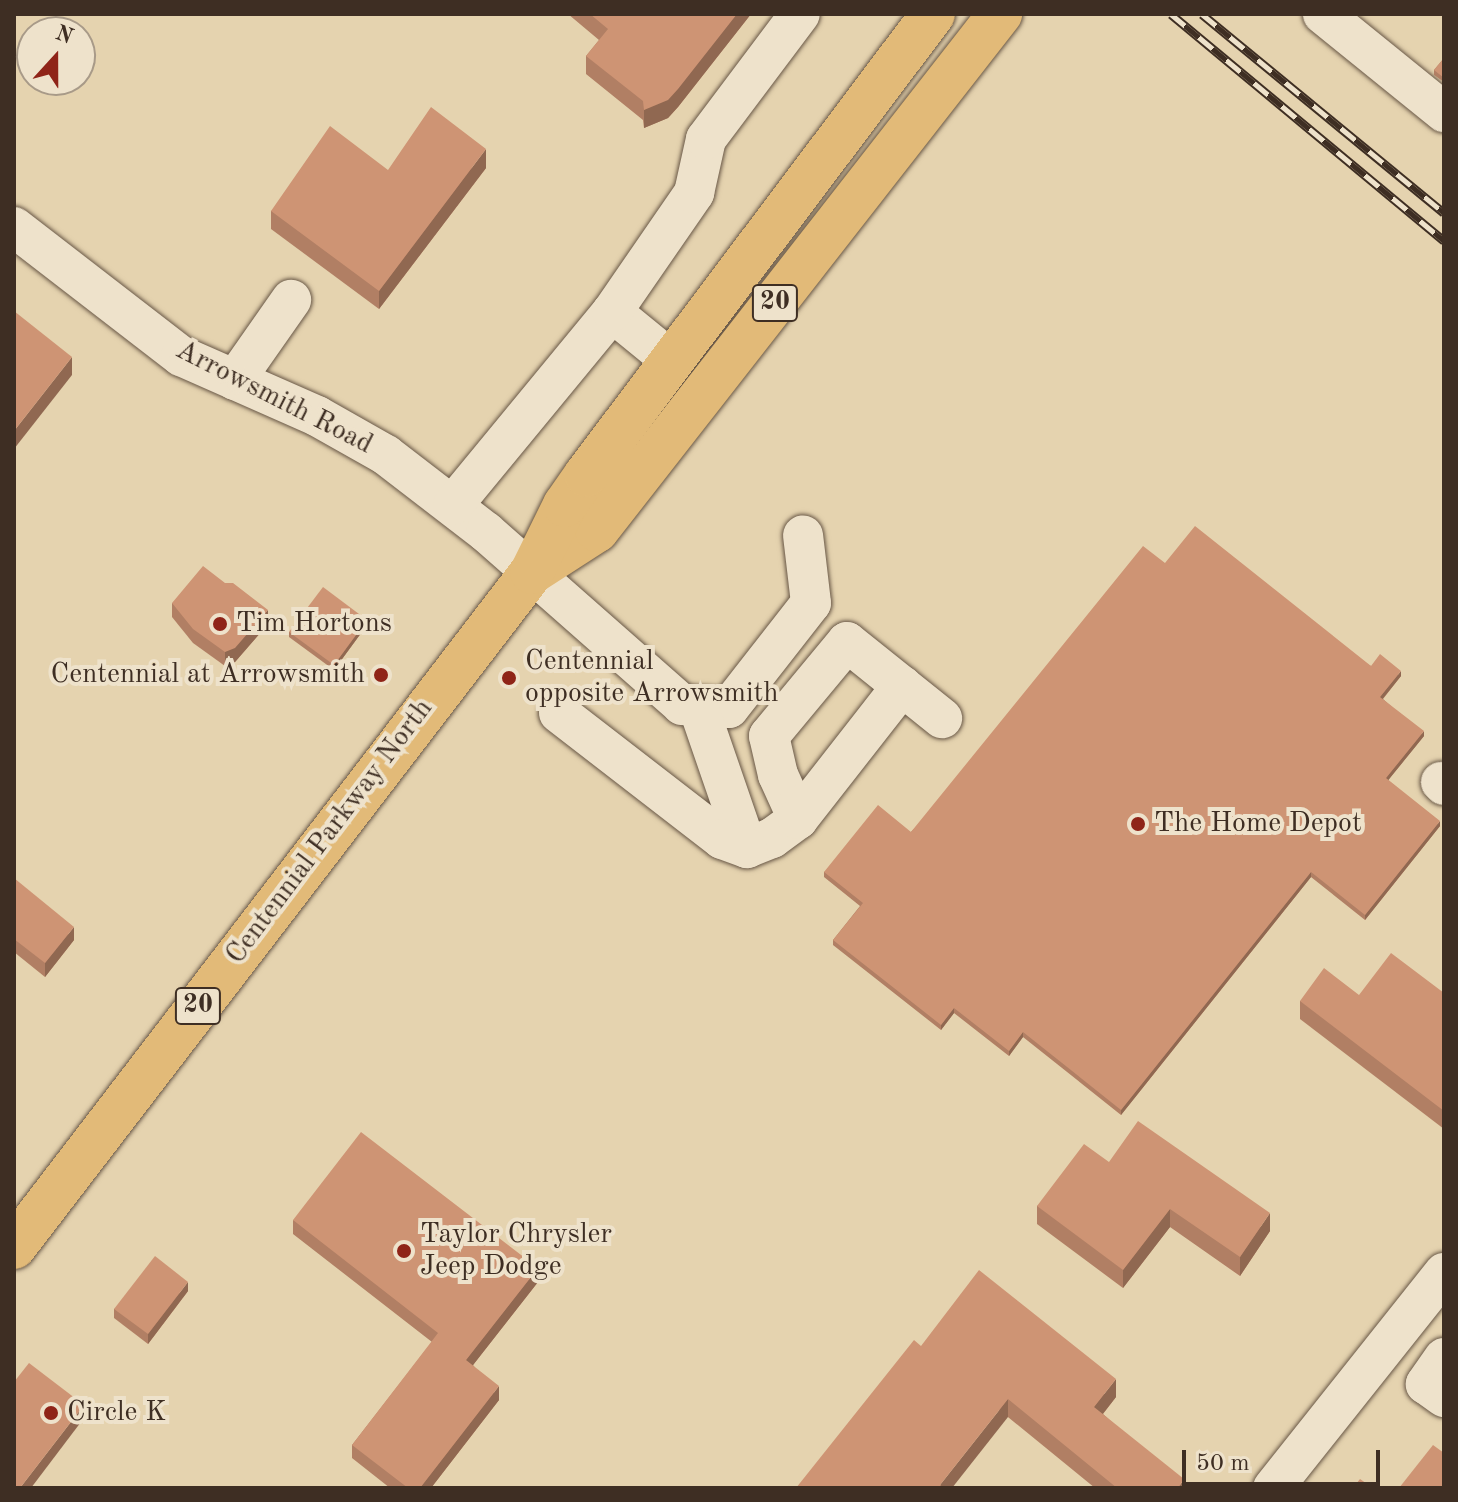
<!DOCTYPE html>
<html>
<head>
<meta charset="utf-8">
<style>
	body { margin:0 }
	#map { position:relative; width:1458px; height:1502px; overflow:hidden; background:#e5d3af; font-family:"Old Standard TT",serif }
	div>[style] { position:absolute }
	.roads { filter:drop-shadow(0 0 2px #685746) drop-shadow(0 0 2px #685746) }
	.minor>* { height:40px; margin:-20px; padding:0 20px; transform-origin:20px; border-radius:20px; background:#eee2cb }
	.major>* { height:44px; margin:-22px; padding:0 22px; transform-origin:22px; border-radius:22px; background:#e2ba78 }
	.rail>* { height:9px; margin-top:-4.5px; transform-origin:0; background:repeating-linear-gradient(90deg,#eee2cb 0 18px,#3e2e23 0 36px); box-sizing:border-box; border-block:2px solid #3e2e23 }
	.wall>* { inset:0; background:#b17f64 }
	.shaded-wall>* { inset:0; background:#906851 }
	.building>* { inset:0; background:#ce9474 }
	.dots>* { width:22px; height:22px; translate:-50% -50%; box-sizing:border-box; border:4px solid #eee2cb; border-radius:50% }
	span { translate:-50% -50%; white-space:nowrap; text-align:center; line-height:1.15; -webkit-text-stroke:8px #eee2cb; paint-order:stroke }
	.shield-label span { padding:2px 6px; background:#eee2cb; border:2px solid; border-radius:6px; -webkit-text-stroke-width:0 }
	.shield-label { font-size:26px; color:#3e2e23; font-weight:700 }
	.street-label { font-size:28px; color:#3e2e23 }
	.poi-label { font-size:28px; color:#3e2e23 }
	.left { translate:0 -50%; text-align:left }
	.right { translate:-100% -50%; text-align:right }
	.frame { position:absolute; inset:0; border:16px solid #3e2e23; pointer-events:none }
	.north { position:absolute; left:16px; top:16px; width:80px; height:80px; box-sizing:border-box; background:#eee2cb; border:2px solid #a89a88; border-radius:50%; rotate:21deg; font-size:22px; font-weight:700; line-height:32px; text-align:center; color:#3e2e23 }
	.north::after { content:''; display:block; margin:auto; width:28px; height:36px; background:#8f2418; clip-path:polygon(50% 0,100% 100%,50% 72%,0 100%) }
	.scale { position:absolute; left:1182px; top:1450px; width:198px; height:36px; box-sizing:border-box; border:4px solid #3e2e23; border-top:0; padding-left:10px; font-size:24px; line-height:28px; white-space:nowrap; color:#3e2e23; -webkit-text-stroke:6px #eee2cb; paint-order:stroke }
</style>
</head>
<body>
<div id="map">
	<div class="roads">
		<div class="minor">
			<div style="left:1323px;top:14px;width:156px;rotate:39deg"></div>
			<div style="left:14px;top:227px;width:211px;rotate:37.7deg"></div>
			<div style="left:181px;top:356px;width:149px;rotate:23.8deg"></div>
			<div style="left:317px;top:416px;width:79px;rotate:29.5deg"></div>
			<div style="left:386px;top:455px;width:126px;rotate:37.6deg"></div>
			<div style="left:486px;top:532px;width:261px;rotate:41.4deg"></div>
			<div style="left:682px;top:705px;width:47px;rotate:3.7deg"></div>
			<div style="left:729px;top:708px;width:133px;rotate:-52deg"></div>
			<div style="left:811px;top:603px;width:68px;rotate:-96.7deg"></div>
			<div style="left:612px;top:312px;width:77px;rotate:39.2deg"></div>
			<div style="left:235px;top:380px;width:98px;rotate:-55deg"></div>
			<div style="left:453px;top:505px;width:250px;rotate:-50.5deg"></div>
			<div style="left:612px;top:312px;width:145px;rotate:-55.4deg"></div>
			<div style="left:694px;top:193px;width:55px;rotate:-77.5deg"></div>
			<div style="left:706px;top:139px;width:156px;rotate:-53.1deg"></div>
			<div style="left:698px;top:706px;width:150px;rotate:71deg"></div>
			<div style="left:747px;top:848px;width:27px;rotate:-22deg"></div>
			<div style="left:772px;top:838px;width:32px;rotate:-36deg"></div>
			<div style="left:798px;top:819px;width:48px;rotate:-114.4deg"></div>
			<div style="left:778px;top:775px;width:40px;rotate:-103deg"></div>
			<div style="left:769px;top:736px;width:122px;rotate:-50.3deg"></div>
			<div style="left:847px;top:642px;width:122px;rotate:38.7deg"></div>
			<div style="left:559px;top:713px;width:206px;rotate:37.7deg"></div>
			<div style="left:722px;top:839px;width:27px;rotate:20deg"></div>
			<div style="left:1441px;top:782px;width:4px;rotate:45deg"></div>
			<div style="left:798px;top:819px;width:169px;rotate:-52deg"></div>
			<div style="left:1444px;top:1358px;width:32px;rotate:125deg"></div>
			<div style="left:1426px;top:1384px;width:22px;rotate:36deg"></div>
			<div style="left:1273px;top:1488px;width:275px;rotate:-51.5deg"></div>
		</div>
		<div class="major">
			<div style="left:532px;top:572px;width:77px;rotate:-32.9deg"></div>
			<div style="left:597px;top:530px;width:655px;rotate:-52.01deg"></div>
			<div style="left:14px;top:1247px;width:851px;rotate:-52.5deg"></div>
			<div style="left:532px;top:572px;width:75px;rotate:-63.8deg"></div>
			<div style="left:565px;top:505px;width:37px;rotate:-55deg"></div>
			<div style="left:586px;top:475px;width:577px;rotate:-53.03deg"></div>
		</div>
	</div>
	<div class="rail">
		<div style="left:1171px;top:14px;width:355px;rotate:39.7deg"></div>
		<div style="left:1202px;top:14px;width:313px;rotate:39.4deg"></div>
	</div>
	<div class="wall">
		<div style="clip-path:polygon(568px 14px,751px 14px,678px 107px,668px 118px,644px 128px,643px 120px,586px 74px,586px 56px,599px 40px)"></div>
		<div style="clip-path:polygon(1444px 58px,1444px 82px,1434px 75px,1434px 70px)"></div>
		<div style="clip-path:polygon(486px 168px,379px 309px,271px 229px,271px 211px,388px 170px)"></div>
		<div style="clip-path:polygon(1165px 563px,1371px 666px,1401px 676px,1383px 699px,1424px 736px,1388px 780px,1440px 826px,1365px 920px,1311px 877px,1121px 1115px,1023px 1037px,1009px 1056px,954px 1013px,941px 1030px,833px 945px,833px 940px,860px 906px,824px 877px,824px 872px,911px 832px)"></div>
		<div style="clip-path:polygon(172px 603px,268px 624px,235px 662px,225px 666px,193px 643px,172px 617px)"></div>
		<div style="clip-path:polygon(367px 625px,334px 670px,289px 637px,289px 632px)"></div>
		<div style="clip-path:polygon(14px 878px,74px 940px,45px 977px,14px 952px)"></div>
		<div style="clip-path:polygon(1444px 993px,1444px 1129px,1300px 1019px,1300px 1001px,1359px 995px)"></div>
		<div style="clip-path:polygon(1109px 1162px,1270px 1231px,1240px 1276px,1170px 1227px,1123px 1288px,1037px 1224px,1037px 1206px)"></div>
		<div style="clip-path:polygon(293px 1220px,538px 1282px,473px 1365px,499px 1400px,431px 1488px,390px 1488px,352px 1458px,352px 1445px,432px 1342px,293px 1234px)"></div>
		<div style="clip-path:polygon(188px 1291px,148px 1344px,114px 1318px,114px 1309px)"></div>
		<div style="clip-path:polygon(921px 1346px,1116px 1397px,1103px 1414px,1184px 1488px,1095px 1488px)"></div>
	</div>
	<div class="shaded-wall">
		<div style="clip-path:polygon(737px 14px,751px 14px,678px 107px,668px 118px,644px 128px,644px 110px)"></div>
		<div style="clip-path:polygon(486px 149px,486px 168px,379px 309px,379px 291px)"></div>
		<div style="clip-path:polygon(72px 357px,72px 375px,14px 449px,14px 431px)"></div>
		<div style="clip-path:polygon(268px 610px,268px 624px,235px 662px,225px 666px,225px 652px)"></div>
		<div style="clip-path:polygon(367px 620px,367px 625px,334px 670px,334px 665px)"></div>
		<div style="clip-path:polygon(1401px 671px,1401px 676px,1380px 702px,1380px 697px)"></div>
		<div style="clip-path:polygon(1424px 731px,1424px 736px,1386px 783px,1386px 778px)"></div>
		<div style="clip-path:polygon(1440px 821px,1440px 826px,1365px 920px,1365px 915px)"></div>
		<div style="clip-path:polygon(1311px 872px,1311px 877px,1121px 1115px,1121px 1110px)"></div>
		<div style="clip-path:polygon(74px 927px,74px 940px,45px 977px,45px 963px)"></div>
		<div style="clip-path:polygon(954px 1008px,954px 1013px,941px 1030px,941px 1025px)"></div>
		<div style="clip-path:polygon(1023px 1032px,1023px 1037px,1009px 1056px,1009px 1051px)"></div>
		<div style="clip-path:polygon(1170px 1209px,1170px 1227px,1123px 1288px,1123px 1270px)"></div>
		<div style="clip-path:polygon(1270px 1213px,1270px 1231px,1240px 1276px,1240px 1257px)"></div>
		<div style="clip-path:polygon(538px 1268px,538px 1282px,466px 1374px,466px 1360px)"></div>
		<div style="clip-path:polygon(188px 1282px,188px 1291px,148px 1344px,148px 1334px)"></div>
		<div style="clip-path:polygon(1116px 1379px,1116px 1397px,1094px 1425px,1094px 1407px)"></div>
		<div style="clip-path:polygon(499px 1386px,499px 1400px,431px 1488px,420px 1488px)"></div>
		<div style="clip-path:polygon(1008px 1399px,1008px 1417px,952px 1488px,940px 1488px,940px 1485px)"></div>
		<div style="clip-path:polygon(84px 1405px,84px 1418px,31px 1488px,20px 1488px)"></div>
		<div style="clip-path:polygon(1184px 1479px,1184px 1488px,1178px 1488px)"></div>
	</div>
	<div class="building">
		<div style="clip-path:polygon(590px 14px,737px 14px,678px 89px,668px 100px,644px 110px,643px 101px,586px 56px,608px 29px)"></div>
		<div style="clip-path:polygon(1444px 58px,1444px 78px,1434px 70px)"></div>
		<div style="clip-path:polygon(431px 107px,486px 149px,379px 291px,271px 211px,330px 126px,388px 170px)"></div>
		<div style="clip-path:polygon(14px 311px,72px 357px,14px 431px)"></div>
		<div style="clip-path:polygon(1195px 526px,1371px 666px,1380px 654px,1401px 671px,1380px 697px,1424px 731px,1386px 778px,1440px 821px,1365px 915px,1311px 872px,1121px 1110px,1023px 1032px,1009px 1051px,954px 1008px,941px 1025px,833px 940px,863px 903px,824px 872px,878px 805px,911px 832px,1143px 546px,1165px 563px)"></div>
		<div style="clip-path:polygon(203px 566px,225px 583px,233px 583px,268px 610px,235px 648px,225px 652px,193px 629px,172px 603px)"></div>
		<div style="clip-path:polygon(323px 587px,367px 620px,334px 665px,289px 632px)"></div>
		<div style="clip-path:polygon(14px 878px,74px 927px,45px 963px,14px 939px)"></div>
		<div style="clip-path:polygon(1391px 953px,1444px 993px,1444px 1111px,1300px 1001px,1324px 968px,1359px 995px)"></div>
		<div style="clip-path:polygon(1138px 1121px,1270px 1213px,1240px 1257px,1170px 1209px,1123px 1270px,1037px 1206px,1084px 1144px,1109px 1162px)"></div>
		<div style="clip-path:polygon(361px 1132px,538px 1268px,466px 1360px,499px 1386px,420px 1488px,408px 1488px,352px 1445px,438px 1333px,293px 1220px)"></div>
		<div style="clip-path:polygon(155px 1256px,188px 1282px,148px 1334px,114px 1309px)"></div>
		<div style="clip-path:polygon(979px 1270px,1116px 1379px,1094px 1407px,1184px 1479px,1178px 1488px,1117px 1488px,1008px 1399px,940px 1485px,944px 1488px,796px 1488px,914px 1340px,921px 1346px)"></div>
		<div style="clip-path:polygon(29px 1363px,84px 1405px,20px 1488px,14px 1488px,14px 1382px)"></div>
		<div style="clip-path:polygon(1433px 1445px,1444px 1453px,1444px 1488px,1399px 1488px)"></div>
		<div style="clip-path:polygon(1360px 1479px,1373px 1488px,1353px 1488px)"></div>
	</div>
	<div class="dots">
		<div style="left:220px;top:624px;background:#8f2418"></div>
		<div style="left:381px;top:675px;background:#8f2418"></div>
		<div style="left:509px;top:678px;background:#8f2418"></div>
		<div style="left:1138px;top:824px;background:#8f2418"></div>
		<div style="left:404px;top:1251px;background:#8f2418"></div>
		<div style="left:51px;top:1413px;background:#8f2418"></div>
	</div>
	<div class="shield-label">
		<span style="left:775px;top:303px">20</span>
		<span style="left:198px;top:1006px">20</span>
	</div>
	<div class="street-label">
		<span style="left:274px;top:398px;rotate:27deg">Arrowsmith Road</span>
		<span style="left:330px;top:832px;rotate:-53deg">Centennial Parkway North</span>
	</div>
	<div class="poi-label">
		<span class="left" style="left:236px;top:624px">Tim Hortons</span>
		<span class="left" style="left:525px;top:678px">Centennial<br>opposite Arrowsmith</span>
		<span class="right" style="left:365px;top:675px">Centennial at Arrowsmith</span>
		<span class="left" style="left:1154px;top:824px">The Home Depot</span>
		<span class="left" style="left:420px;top:1251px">Taylor Chrysler<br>Jeep Dodge</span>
		<span class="left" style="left:67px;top:1413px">Circle K</span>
	</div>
	<div class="frame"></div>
	<div class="north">N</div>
	<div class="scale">50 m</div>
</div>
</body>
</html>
